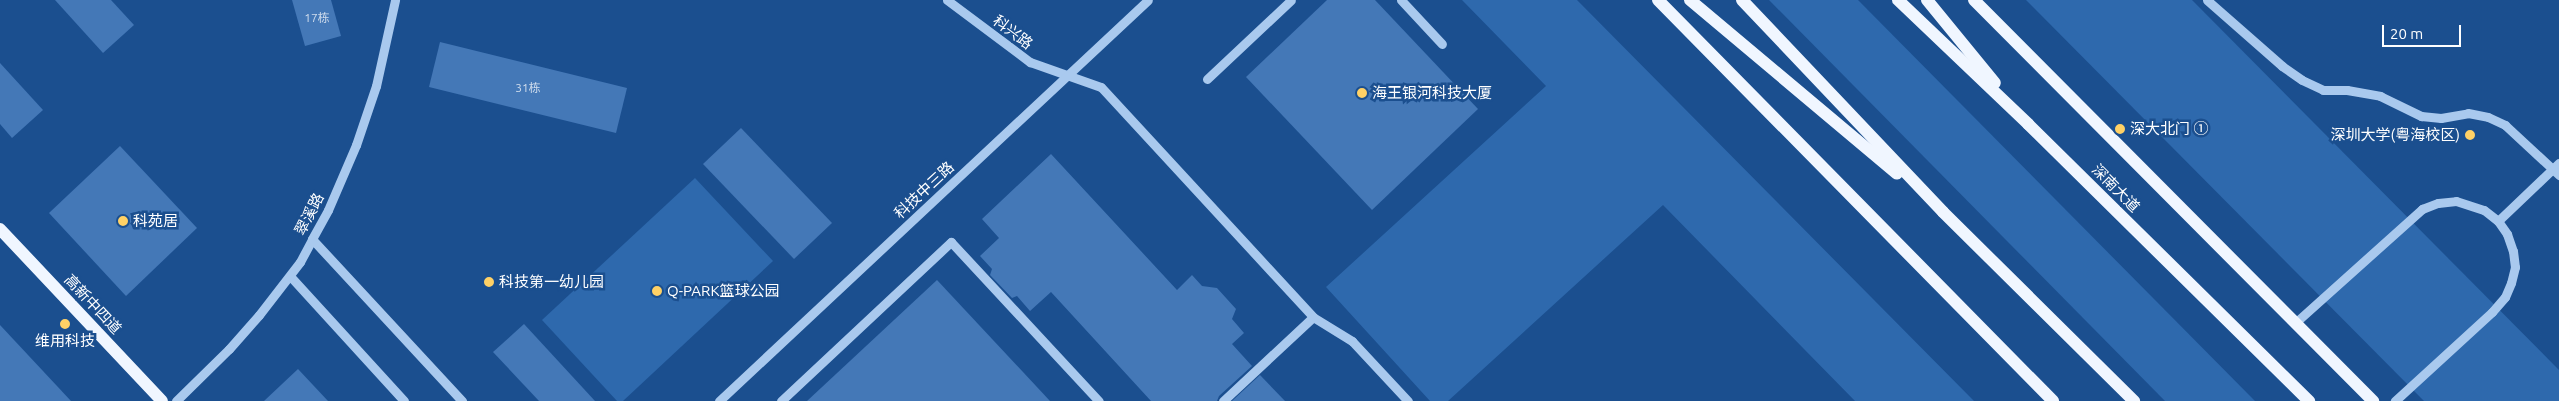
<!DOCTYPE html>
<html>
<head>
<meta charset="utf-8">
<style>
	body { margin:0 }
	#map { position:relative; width:2559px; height:401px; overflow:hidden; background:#1b4f8f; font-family:Ubuntu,"Noto Sans SC",sans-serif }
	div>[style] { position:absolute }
	.green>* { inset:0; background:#2e69ad }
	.building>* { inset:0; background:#4478b7 }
	.minor>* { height:9px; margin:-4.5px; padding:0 4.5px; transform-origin:4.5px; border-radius:4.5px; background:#a9c9ee }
	.major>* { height:12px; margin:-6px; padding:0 6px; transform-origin:6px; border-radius:6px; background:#f0f6ff }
	.dots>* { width:14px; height:14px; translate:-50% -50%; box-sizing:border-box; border:2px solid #1b4f8f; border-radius:50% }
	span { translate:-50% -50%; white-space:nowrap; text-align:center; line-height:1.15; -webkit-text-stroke:5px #1b4f8f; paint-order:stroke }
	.number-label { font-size:12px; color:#d0dded }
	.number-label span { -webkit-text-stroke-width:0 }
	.street-label { font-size:15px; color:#fff }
	.poi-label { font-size:15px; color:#fff }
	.left { translate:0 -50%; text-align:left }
	.right { translate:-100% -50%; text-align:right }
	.scale { position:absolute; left:2382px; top:25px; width:79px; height:22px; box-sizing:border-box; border:2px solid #fff; border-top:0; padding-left:6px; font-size:15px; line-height:18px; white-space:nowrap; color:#fff; -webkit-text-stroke:4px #1b4f8f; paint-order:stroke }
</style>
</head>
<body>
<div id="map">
	<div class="green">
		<div style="clip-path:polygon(1462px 0,1577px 0,1974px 401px,1855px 401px,1663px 205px,1448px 401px,1430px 401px,1326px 287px,1546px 86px)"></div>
		<div style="clip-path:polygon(1769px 0,1858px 0,2255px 401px,2165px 401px)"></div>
		<div style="clip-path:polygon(2026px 0,2192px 0,2559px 370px,2559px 401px,2424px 401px)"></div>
		<div style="clip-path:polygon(695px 178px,773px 261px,623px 401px,617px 401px,542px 320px)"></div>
	</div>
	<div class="building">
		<div style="clip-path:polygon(55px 0,111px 0,134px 25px,103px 53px)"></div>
		<div style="clip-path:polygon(292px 0,331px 0,341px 36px,305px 46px)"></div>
		<div style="clip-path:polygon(1327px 0,1375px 0,1478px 109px,1372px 210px,1246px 77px)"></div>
		<div style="clip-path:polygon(440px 42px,627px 88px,616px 133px,429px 87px)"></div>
		<div style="clip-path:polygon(0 63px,43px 110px,12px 138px,0 124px)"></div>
		<div style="clip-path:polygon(741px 128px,832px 223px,794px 259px,703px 164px)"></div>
		<div style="clip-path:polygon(120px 146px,197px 228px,126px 296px,49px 213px)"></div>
		<div style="clip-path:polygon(1051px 154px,1177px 290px,1192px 275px,1202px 286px,1217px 288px,1236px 309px,1232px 319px,1244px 333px,1232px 344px,1252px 366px,1219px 396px,1217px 401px,1151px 401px,1051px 292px,1030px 311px,1017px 296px,1012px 298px,990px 275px,992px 269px,980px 256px,999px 238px,982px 219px)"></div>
		<div style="clip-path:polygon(937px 280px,1050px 401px,807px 401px)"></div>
		<div style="clip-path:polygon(524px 324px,595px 401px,539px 401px,493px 352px)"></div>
		<div style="clip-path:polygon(0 325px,71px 401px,0 401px)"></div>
		<div style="clip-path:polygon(298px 369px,328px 401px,264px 401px)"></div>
		<div style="clip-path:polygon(1260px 375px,1285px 401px,1232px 401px)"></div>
	</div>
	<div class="minor">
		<div style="left:947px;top:0;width:104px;rotate:36.8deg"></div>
		<div style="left:1030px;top:62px;width:75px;rotate:19.4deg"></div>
		<div style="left:1101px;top:87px;width:313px;rotate:47.3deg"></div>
		<div style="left:1401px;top:0;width:60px;rotate:47deg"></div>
		<div style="left:2207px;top:0;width:100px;rotate:41.3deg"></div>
		<div style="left:2282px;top:66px;width:24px;rotate:35deg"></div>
		<div style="left:2302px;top:80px;width:23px;rotate:25deg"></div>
		<div style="left:2323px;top:90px;width:24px"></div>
		<div style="left:2347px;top:90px;width:34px;rotate:10deg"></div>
		<div style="left:2380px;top:96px;width:46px;rotate:26deg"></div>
		<div style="left:2421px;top:116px;width:20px;rotate:6deg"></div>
		<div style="left:2441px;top:118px;width:27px;rotate:-10deg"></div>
		<div style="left:2468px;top:113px;width:20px;rotate:11deg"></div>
		<div style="left:2488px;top:117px;width:19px;rotate:25deg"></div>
		<div style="left:2505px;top:125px;width:74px;rotate:42.8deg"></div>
		<div style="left:1207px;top:79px;width:115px;rotate:-43.2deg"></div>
		<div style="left:2498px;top:221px;width:84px;rotate:-43.6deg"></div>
		<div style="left:312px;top:239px;width:221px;rotate:47.2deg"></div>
		<div style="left:290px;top:276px;width:169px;rotate:47.6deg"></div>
		<div style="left:2295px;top:323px;width:171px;rotate:-41.9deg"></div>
		<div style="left:2422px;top:209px;width:17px;rotate:-21deg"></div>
		<div style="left:2438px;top:203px;width:18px;rotate:-6deg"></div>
		<div style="left:2456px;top:201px;width:29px;rotate:18deg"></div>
		<div style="left:2484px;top:210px;width:18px;rotate:38deg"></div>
		<div style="left:2498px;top:221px;width:16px;rotate:55deg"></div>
		<div style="left:2507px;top:234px;width:18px;rotate:71deg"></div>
		<div style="left:2513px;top:251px;width:16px;rotate:83deg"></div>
		<div style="left:2515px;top:267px;width:16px;rotate:104deg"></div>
		<div style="left:2511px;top:283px;width:15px;rotate:113deg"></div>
		<div style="left:2505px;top:297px;width:20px;rotate:131deg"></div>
		<div style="left:2492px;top:312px;width:132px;rotate:137.5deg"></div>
		<div style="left:176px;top:401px;width:74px;rotate:-44.5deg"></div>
		<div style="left:229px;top:349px;width:45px;rotate:-48.6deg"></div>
		<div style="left:259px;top:315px;width:67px;rotate:-52.3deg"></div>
		<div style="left:300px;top:262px;width:26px;rotate:-62deg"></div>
		<div style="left:312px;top:239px;width:33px;rotate:-61deg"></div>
		<div style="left:328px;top:210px;width:71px;rotate:-66.7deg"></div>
		<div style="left:356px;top:145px;width:62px;rotate:-71.3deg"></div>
		<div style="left:376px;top:86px;width:88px;rotate:-77.5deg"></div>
		<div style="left:719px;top:401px;width:587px;rotate:-43.07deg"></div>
		<div style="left:781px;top:401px;width:233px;rotate:-43.1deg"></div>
		<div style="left:951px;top:242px;width:217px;rotate:47.1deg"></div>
		<div style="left:1223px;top:401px;width:123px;rotate:-43deg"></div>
		<div style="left:1313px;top:317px;width:46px;rotate:31.6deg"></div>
		<div style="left:1352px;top:341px;width:82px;rotate:47deg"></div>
	</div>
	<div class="major">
		<div style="left:1658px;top:0;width:563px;rotate:45.43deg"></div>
		<div style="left:1690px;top:0;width:270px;rotate:40deg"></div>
		<div style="left:1742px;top:0;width:292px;rotate:46.5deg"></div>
		<div style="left:1943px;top:212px;width:269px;rotate:44.7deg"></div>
		<div style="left:1898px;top:0;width:180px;rotate:43.6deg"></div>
		<div style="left:2028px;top:124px;width:395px;rotate:44.6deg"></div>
		<div style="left:1927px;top:0;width:107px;rotate:50.7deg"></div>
		<div style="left:1974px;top:0;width:566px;rotate:45.14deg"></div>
		<div style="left:0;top:229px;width:236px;rotate:46.7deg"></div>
	</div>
	<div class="dots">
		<div style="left:1362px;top:93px;background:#ffd166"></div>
		<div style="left:2120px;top:129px;background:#ffd166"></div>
		<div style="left:2470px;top:135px;background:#ffd166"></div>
		<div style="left:123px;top:221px;background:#ffd166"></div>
		<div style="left:489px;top:282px;background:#ffd166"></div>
		<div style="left:657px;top:291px;background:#ffd166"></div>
		<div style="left:65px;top:324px;background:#ffd166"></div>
	</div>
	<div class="number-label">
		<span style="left:317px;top:18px">17栋</span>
		<span style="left:528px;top:88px">31栋</span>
	</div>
	<div class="street-label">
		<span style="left:1013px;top:32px;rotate:37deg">科兴路</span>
		<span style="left:2116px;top:188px;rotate:45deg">深南大道</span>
		<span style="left:924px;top:190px;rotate:-43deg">科技中三路</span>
		<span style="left:309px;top:214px;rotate:-63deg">翠溪路</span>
		<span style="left:93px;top:304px;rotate:47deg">高新中四道</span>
	</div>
	<div class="poi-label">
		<span class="left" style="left:1372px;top:93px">海王银河科技大厦</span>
		<span class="left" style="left:2130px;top:129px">深大北门 ①</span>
		<span class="right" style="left:2460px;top:135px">深圳大学(粤海校区)</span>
		<span class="left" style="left:133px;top:221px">科苑居</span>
		<span class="left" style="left:499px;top:282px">科技第一幼儿园</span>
		<span class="left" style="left:667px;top:291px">Q-PARK篮球公园</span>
		<span style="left:65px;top:341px">维用科技</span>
	</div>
	<div class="scale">20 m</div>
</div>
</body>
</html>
